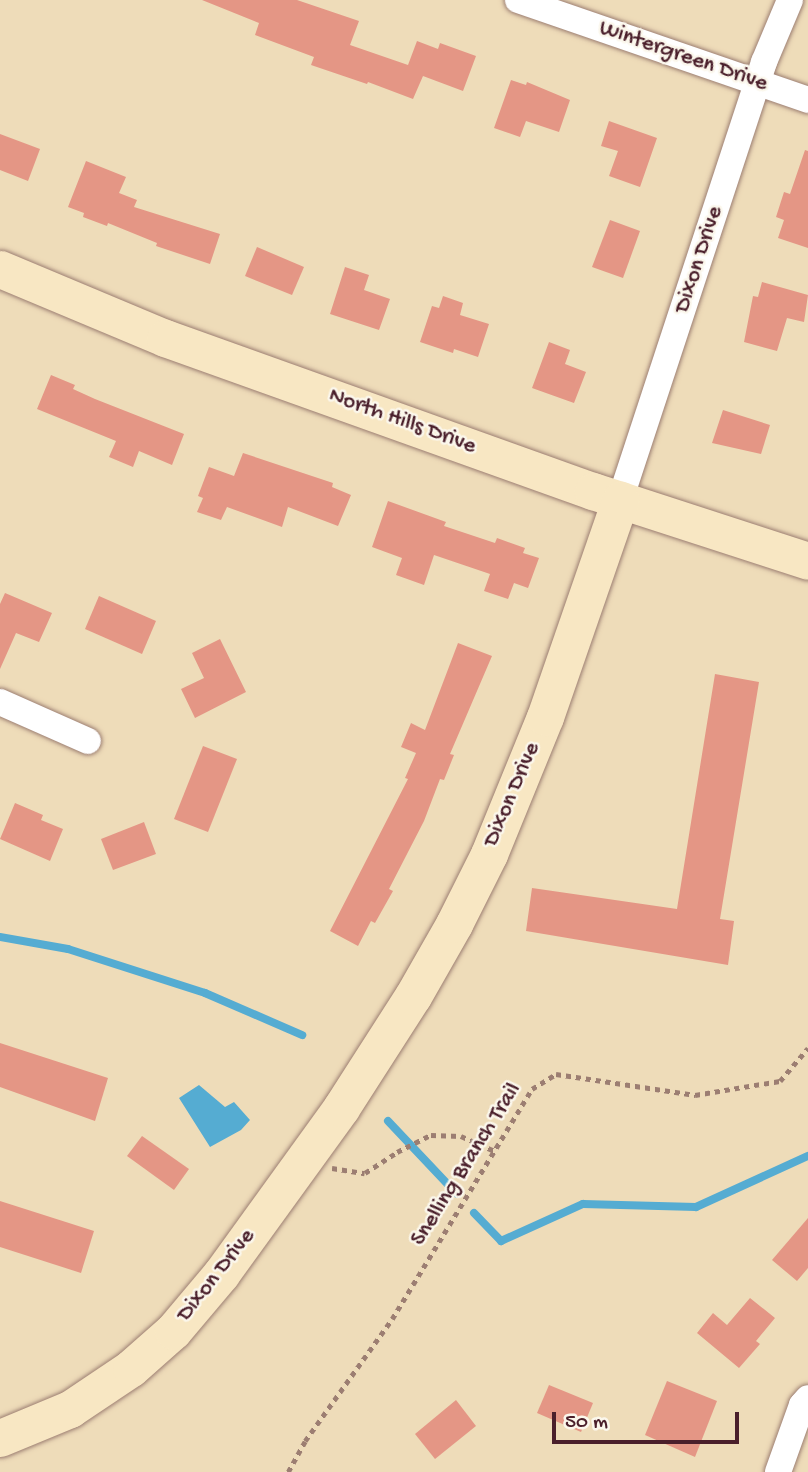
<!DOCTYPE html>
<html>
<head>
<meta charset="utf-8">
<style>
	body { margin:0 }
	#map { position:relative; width:808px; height:1472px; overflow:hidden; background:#eedcb9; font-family:"Gochi Hand",sans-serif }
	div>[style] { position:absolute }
	.water>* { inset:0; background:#55acd2 }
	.stream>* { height:8px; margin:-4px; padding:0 4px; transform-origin:4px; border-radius:4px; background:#55acd2 }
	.building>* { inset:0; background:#e49685 }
	.path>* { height:4.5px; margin-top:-2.25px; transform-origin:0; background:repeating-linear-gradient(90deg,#9c7e72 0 5px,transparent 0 10px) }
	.roads { filter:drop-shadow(0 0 2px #9c7e72) drop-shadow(0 0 2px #9c7e72) }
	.street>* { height:26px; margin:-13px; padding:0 13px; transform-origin:13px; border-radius:13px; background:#fff }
	.secondary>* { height:37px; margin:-18.5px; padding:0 18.5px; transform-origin:18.5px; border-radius:18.5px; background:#f8e7c3 }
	span { translate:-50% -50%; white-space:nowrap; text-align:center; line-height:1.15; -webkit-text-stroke:5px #fbf7ec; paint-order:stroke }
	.street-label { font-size:23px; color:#4a1f2b }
	.scale { position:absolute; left:552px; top:1412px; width:187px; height:32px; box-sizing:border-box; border:4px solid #4a1f2b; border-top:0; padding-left:9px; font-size:21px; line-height:24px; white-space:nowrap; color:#4a1f2b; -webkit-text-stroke:5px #fbf7ec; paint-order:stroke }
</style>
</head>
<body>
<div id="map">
	<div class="water">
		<div style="clip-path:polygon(199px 1085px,225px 1107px,234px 1102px,250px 1120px,241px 1130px,210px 1147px,179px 1098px)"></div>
	</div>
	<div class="stream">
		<div style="left:0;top:937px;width:69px;rotate:10deg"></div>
		<div style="left:68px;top:949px;width:144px;rotate:17.8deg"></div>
		<div style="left:205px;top:993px;width:106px;rotate:23.4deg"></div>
		<div style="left:388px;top:1121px;width:100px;rotate:46.6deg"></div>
		<div style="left:474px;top:1213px;width:39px;rotate:46deg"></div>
		<div style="left:501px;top:1241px;width:90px;rotate:-24.3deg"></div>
		<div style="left:583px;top:1204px;width:113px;rotate:1.5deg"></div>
		<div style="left:696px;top:1207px;width:123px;rotate:-24.5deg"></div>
	</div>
	<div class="building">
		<div style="clip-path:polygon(202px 0,297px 0,359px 21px,350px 45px,408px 65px,417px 41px,438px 49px,440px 43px,476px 56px,463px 91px,423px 76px,413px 99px,368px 82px,367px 84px,311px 65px,314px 57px,255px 35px,259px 23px)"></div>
		<div style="clip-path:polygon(511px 80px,526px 85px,527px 82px,570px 100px,559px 132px,526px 121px,520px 137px,494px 128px)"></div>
		<div style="clip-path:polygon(609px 121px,657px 138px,640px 187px,609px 176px,618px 151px,601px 146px)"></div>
		<div style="clip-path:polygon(0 134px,40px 149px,28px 181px,0 170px)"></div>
		<div style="clip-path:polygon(805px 150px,808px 151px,808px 248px,778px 238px,784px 220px,776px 217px,784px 192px,790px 194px)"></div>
		<div style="clip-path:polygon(86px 161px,126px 177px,119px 193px,137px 200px,134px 207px,220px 234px,210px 264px,156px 246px,157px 243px,108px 223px,107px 226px,83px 217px,84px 213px,68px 207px)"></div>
		<div style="clip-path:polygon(610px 220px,640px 231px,623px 278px,592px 267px)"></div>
		<div style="clip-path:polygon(257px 247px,304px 267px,292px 295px,245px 276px)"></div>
		<div style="clip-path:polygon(345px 267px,369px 275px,364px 290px,390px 299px,379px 330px,330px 314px)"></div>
		<div style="clip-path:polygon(762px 282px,808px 295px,804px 322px,787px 318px,777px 351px,744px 342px,753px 296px,758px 297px)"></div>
		<div style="clip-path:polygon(443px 296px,463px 303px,460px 315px,489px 324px,478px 357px,454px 349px,453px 353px,420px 342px,432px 306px,439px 308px)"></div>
		<div style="clip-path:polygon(549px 342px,570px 350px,565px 364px,586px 372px,574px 403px,532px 388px)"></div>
		<div style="clip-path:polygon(51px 375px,75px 385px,73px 389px,95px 399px,184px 434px,172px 465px,139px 451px,133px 467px,109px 457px,116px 441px,37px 409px)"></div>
		<div style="clip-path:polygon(723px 410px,770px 425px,761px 454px,712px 443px)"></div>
		<div style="clip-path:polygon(243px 453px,333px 483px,332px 487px,351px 495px,338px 526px,288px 507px,282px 527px,227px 507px,221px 520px,197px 512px,203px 498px,198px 496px,209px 467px,234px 476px)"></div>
		<div style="clip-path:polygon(388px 501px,446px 522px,444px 526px,495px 543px,497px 538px,525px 548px,523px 553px,539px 558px,528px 588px,514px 583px,508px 599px,484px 591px,490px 574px,434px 555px,424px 585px,396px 575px,402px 558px,372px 547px)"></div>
		<div style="clip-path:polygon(5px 593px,52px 613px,39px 642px,16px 633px,0 669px,0 604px)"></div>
		<div style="clip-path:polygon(99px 596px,156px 621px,142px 654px,85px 629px)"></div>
		<div style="clip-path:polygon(220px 639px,246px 692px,195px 718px,181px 689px,204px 678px,192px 653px)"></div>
		<div style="clip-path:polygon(458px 643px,492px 656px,450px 754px,454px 755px,444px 780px,440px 779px,424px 821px,389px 889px,393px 891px,375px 923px,371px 921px,358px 946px,330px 931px,408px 779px,405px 778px,416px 753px,401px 747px,411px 723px,425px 730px)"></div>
		<div style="clip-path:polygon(715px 674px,759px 682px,720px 919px,734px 921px,728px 965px,526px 931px,532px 888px,677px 909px)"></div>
		<div style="clip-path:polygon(203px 746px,237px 759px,208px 832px,174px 819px)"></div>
		<div style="clip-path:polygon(15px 803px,43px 815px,41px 820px,63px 829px,50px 861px,0 839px)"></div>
		<div style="clip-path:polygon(144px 822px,156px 854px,113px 870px,101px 839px)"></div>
		<div style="clip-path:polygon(0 1043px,108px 1078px,95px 1121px,0 1087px)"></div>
		<div style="clip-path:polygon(142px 1136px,189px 1169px,174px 1190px,127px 1156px)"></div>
		<div style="clip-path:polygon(0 1201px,94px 1231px,81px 1273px,0 1247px)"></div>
		<div style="clip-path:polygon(808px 1218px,808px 1268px,797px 1281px,772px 1260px)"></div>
		<div style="clip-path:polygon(750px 1298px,775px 1318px,756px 1341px,760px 1344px,739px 1368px,697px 1333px,713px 1313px,727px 1325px)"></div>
		<div style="clip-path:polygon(667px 1381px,717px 1401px,695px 1457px,645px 1435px)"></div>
		<div style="clip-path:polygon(549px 1385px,593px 1403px,581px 1432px,537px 1413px)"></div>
		<div style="clip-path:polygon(456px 1400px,476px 1426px,435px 1459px,415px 1434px)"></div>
	</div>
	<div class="path">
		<div style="left:332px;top:1168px;width:33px;rotate:9deg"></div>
		<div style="left:365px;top:1173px;width:38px;rotate:-33deg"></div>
		<div style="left:397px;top:1152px;width:38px;rotate:-27deg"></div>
		<div style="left:431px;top:1135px;width:30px;rotate:2deg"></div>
		<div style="left:461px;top:1136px;width:36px;rotate:24deg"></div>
		<div style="left:288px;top:1472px;width:35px;rotate:-61deg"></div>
		<div style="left:305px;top:1441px;width:150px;rotate:-54.5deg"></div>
		<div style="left:392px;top:1319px;width:269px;rotate:-58.7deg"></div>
		<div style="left:532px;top:1089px;width:28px;rotate:-32deg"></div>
		<div style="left:556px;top:1074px;width:141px;rotate:8.6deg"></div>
		<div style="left:695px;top:1095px;width:86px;rotate:-9.4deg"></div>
		<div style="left:780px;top:1081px;width:43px;rotate:-49.7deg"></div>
	</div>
	<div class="roads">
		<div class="street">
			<div style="left:518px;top:0;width:307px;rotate:19deg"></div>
			<div style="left:620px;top:500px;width:461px;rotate:-71.8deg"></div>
			<div style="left:764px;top:62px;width:67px;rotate:-67.2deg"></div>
			<div style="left:0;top:702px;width:96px;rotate:23.9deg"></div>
			<div style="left:778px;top:1472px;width:71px;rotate:-70.3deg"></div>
			<div style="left:802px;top:1405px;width:9px;rotate:-49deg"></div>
		</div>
		<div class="secondary">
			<div style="left:0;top:269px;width:179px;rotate:22.7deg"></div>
			<div style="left:165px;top:338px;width:455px;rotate:19.7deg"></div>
			<div style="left:593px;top:491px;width:226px;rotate:18deg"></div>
			<div style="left:0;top:1438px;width:76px;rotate:-22.5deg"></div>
			<div style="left:70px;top:1409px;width:73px;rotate:-33.9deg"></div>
			<div style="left:131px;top:1368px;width:56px;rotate:-41.4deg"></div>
			<div style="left:173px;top:1331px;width:75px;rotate:-49.9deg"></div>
			<div style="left:221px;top:1274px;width:205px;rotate:-54.1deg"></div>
			<div style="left:341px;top:1108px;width:133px;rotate:-57.3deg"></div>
			<div style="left:413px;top:996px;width:83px;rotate:-60.3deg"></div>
			<div style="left:454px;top:924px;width:78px;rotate:-63.4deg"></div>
			<div style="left:489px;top:854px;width:148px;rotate:-67.8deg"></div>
			<div style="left:545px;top:717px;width:230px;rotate:-70.9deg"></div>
		</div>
	</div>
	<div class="street-label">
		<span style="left:683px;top:57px;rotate:19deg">Wintergreen Drive</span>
		<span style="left:700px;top:260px;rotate:-72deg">Dixon Drive</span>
		<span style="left:402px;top:422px;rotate:20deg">North Hills Drive</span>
		<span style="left:513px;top:795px;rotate:-67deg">Dixon Drive</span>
		<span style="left:467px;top:1165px;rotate:-58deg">Snelling Branch Trail</span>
		<span style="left:217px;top:1276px;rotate:-52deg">Dixon Drive</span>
	</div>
	<div class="scale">50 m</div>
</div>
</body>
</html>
